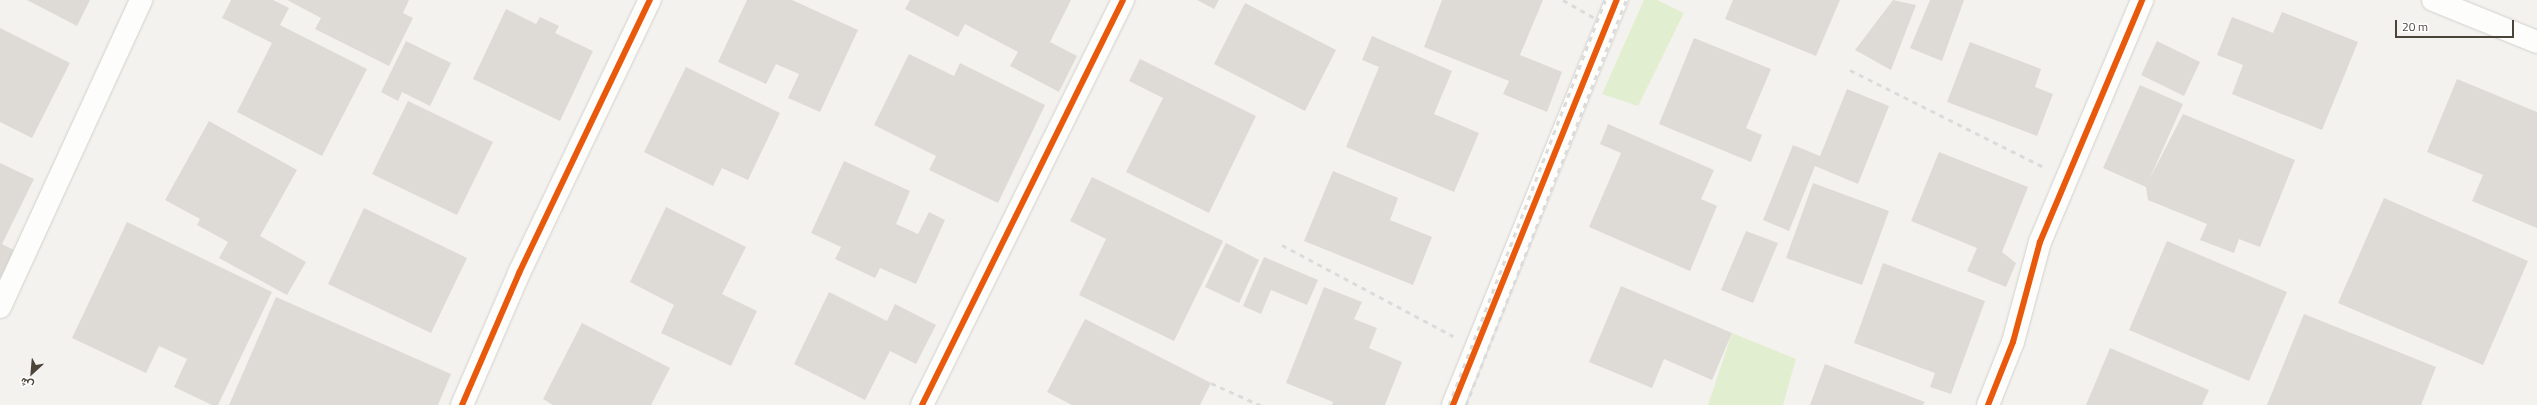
<!DOCTYPE html>
<html>
<head>
<meta charset="utf-8">
<style>
	body { margin:0 }
	#map { position:relative; width:2537px; height:405px; overflow:hidden; background:#f4f2ee; font-family:"Titillium Web",Vazirmatn,sans-serif }
	div>[style] { position:absolute }
	.green>* { inset:0; background:#e1eecf }
	.building>* { inset:0; background:#dedbd6 }
	.roads { filter:drop-shadow(0 0 1px #d2d0cb) drop-shadow(0 0 1px #d2d0cb) }
	.street>* { height:22px; margin:-11px; padding:0 11px; transform-origin:11px; border-radius:11px; background:#fdfdfc }
	.rail>* { height:3px; margin-top:-1.5px; transform-origin:0; background:repeating-linear-gradient(90deg,#dbdbda 0 5px,transparent 0 10px) }
	.cycleway>* { height:6px; margin:-3px; padding:0 3px; transform-origin:3px; border-radius:3px; background:#e8590c }
	span { translate:-50% -50%; white-space:nowrap; text-align:center; line-height:1.15; -webkit-text-stroke:3px #fff; paint-order:stroke }
	.north { position:absolute; left:12px; top:353px; width:40px; height:40px; -webkit-text-stroke:3px #fff; paint-order:stroke; rotate:206deg; font-size:11px; font-weight:700; line-height:16px; text-align:center; color:#4b4439 }
	.north::after { content:''; display:block; margin:auto; width:14px; height:18px; background:#4b4439; clip-path:polygon(50% 0,100% 100%,50% 72%,0 100%) }
	.scale { position:absolute; left:2395px; top:20px; width:119px; height:18px; box-sizing:border-box; border:2px solid #4b4439; border-top:0; padding-left:5px; font-size:12px; line-height:14px; white-space:nowrap; color:#4b4439; -webkit-text-stroke:3px #fff; paint-order:stroke }
</style>
</head>
<body>
<div id="map">
	<div class="green">
		<div style="clip-path:polygon(1644px 0,1657px 0,1684px 13px,1638px 106px,1602px 94px)"></div>
		<div style="clip-path:polygon(1732px 333px,1796px 359px,1783px 405px,1708px 405px)"></div>
	</div>
	<div class="building">
		<div style="clip-path:polygon(27px 0,90px 0,77px 26px)"></div>
		<div style="clip-path:polygon(231px 0,273px 0,289px 8px,280px 25px,367px 69px,322px 156px,237px 112px,272px 43px,222px 18px)"></div>
		<div style="clip-path:polygon(287px 0,409px 0,403px 13px,413px 18px,389px 66px,315px 29px,321px 18px)"></div>
		<div style="clip-path:polygon(747px 0,792px 0,858px 30px,820px 112px,788px 98px,799px 74px,776px 64px,766px 84px,718px 62px)"></div>
		<div style="clip-path:polygon(910px 0,1071px 0,1050px 42px,1077px 56px,1059px 92px,1010px 66px,1018px 52px,965px 24px,958px 37px,905px 9px)"></div>
		<div style="clip-path:polygon(1197px 0,1219px 0,1214px 9px)"></div>
		<div style="clip-path:polygon(1442px 0,1543px 0,1520px 55px,1562px 72px,1547px 112px,1503px 94px,1509px 81px,1424px 47px)"></div>
		<div style="clip-path:polygon(1733px 0,1840px 0,1816px 56px,1725px 19px)"></div>
		<div style="clip-path:polygon(1893px 0,1916px 5px,1891px 70px,1855px 50px)"></div>
		<div style="clip-path:polygon(1930px 0,1964px 0,1942px 61px,1910px 48px)"></div>
		<div style="clip-path:polygon(1245px 3px,1336px 50px,1305px 111px,1214px 64px)"></div>
		<div style="clip-path:polygon(506px 9px,536px 24px,540px 17px,559px 26px,555px 33px,593px 51px,560px 121px,473px 79px)"></div>
		<div style="clip-path:polygon(2282px 12px,2358px 42px,2322px 130px,2232px 94px,2243px 65px,2217px 55px,2232px 17px,2273px 33px)"></div>
		<div style="clip-path:polygon(0 28px,70px 63px,32px 138px,0 122px)"></div>
		<div style="clip-path:polygon(1372px 36px,1452px 71px,1434px 114px,1479px 133px,1454px 192px,1346px 147px,1379px 67px,1362px 60px)"></div>
		<div style="clip-path:polygon(1694px 38px,1771px 69px,1746px 128px,1762px 135px,1751px 162px,1659px 124px)"></div>
		<div style="clip-path:polygon(406px 41px,451px 63px,430px 106px,402px 92px,398px 101px,381px 92px)"></div>
		<div style="clip-path:polygon(2157px 41px,2200px 62px,2184px 96px,2141px 75px)"></div>
		<div style="clip-path:polygon(1970px 42px,2041px 69px,2035px 87px,2053px 94px,2037px 136px,1947px 102px)"></div>
		<div style="clip-path:polygon(909px 54px,954px 76px,960px 63px,1045px 105px,998px 203px,929px 170px,936px 156px,874px 125px)"></div>
		<div style="clip-path:polygon(1140px 59px,1256px 116px,1209px 213px,1126px 172px,1163px 98px,1129px 81px)"></div>
		<div style="clip-path:polygon(686px 67px,780px 113px,748px 180px,722px 168px,713px 186px,644px 152px)"></div>
		<div style="clip-path:polygon(2457px 79px,2537px 112px,2537px 228px,2472px 201px,2483px 175px,2427px 152px)"></div>
		<div style="clip-path:polygon(2140px 85px,2183px 104px,2149px 180px,2183px 114px,2295px 160px,2260px 247px,2239px 239px,2234px 253px,2200px 240px,2207px 224px,2148px 200px,2146px 187px,2103px 168px)"></div>
		<div style="clip-path:polygon(1847px 89px,1889px 106px,1858px 184px,1815px 166px,1789px 231px,1763px 220px,1793px 145px,1820px 156px)"></div>
		<div style="clip-path:polygon(408px 101px,493px 142px,457px 215px,372px 174px)"></div>
		<div style="clip-path:polygon(209px 121px,297px 170px,260px 236px,306px 262px,287px 295px,219px 258px,228px 242px,197px 225px,200px 219px,165px 200px)"></div>
		<div style="clip-path:polygon(1608px 124px,1714px 170px,1701px 199px,1717px 206px,1690px 271px,1589px 227px,1621px 153px,1600px 144px)"></div>
		<div style="clip-path:polygon(1939px 152px,2028px 187px,2002px 252px,2016px 263px,2006px 287px,1967px 271px,1977px 248px,1911px 221px)"></div>
		<div style="clip-path:polygon(844px 161px,910px 191px,896px 224px,918px 234px,929px 212px,945px 220px,916px 284px,880px 268px,875px 278px,835px 259px,841px 247px,811px 233px)"></div>
		<div style="clip-path:polygon(0 163px,34px 179px,2px 244px,14px 250px,0 279px)"></div>
		<div style="clip-path:polygon(1333px 171px,1398px 198px,1390px 220px,1432px 237px,1413px 285px,1304px 241px)"></div>
		<div style="clip-path:polygon(1092px 177px,1223px 241px,1174px 341px,1079px 295px,1106px 239px,1070px 221px)"></div>
		<div style="clip-path:polygon(1813px 183px,1889px 211px,1862px 285px,1786px 258px)"></div>
		<div style="clip-path:polygon(2384px 198px,2528px 261px,2483px 365px,2338px 303px)"></div>
		<div style="clip-path:polygon(666px 207px,746px 247px,722px 294px,757px 311px,731px 366px,661px 333px,674px 305px,630px 282px)"></div>
		<div style="clip-path:polygon(364px 208px,467px 258px,431px 333px,328px 284px)"></div>
		<div style="clip-path:polygon(127px 222px,272px 292px,218px 405px,212px 405px,174px 387px,187px 359px,159px 346px,146px 373px,72px 338px)"></div>
		<div style="clip-path:polygon(1746px 231px,1778px 243px,1753px 303px,1721px 290px)"></div>
		<div style="clip-path:polygon(2167px 241px,2287px 292px,2249px 381px,2129px 330px)"></div>
		<div style="clip-path:polygon(1226px 243px,1259px 260px,1239px 303px,1205px 287px)"></div>
		<div style="clip-path:polygon(1264px 257px,1318px 280px,1307px 305px,1271px 290px,1261px 314px,1243px 306px)"></div>
		<div style="clip-path:polygon(1883px 263px,1985px 301px,1951px 394px,1930px 387px,1935px 373px,1854px 343px)"></div>
		<div style="clip-path:polygon(1621px 286px,1732px 333px,1712px 380px,1664px 359px,1652px 388px,1589px 362px)"></div>
		<div style="clip-path:polygon(1324px 287px,1362px 302px,1354px 319px,1377px 328px,1369px 348px,1402px 362px,1385px 405px,1332px 405px,1333px 402px,1286px 383px)"></div>
		<div style="clip-path:polygon(829px 292px,887px 321px,895px 304px,936px 325px,916px 364px,890px 351px,865px 400px,794px 364px)"></div>
		<div style="clip-path:polygon(276px 297px,451px 374px,438px 405px,229px 405px)"></div>
		<div style="clip-path:polygon(2304px 314px,2436px 367px,2421px 405px,2267px 405px)"></div>
		<div style="clip-path:polygon(1085px 319px,1211px 383px,1200px 405px,1072px 405px,1047px 392px)"></div>
		<div style="clip-path:polygon(582px 323px,670px 368px,651px 405px,553px 405px,543px 399px)"></div>
		<div style="clip-path:polygon(2110px 348px,2209px 390px,2202px 405px,2086px 405px)"></div>
		<div style="clip-path:polygon(1825px 364px,1925px 402px,1923px 405px,1810px 405px)"></div>
	</div>
	<div class="roads">
		<div class="street">
			<div style="left:2433px;top:0;width:112px;rotate:22deg"></div>
			<div style="left:0;top:307px;width:338px;rotate:-65.3deg"></div>
			<div style="left:462px;top:405px;width:144px;rotate:-66.6deg"></div>
			<div style="left:519px;top:273px;width:303px;rotate:-64.4deg"></div>
			<div style="left:922px;top:405px;width:452px;rotate:-63.6deg"></div>
			<div style="left:1453px;top:405px;width:437px;rotate:-68deg"></div>
			<div style="left:1988px;top:405px;width:68px;rotate:-68.4deg"></div>
			<div style="left:2013px;top:342px;width:104px;rotate:-74.9deg"></div>
			<div style="left:2040px;top:242px;width:263px;rotate:-67.1deg"></div>
		</div>
	</div>
	<div class="rail">
		<div style="left:1563px;top:0;width:40px;rotate:29.7deg"></div>
		<div style="left:1850px;top:70px;width:219px;rotate:26.6deg"></div>
		<div style="left:1282px;top:245px;width:194px;rotate:28deg"></div>
		<div style="left:1211px;top:383px;width:54px;rotate:24.2deg"></div>
		<div style="left:1449px;top:405px;width:434px;rotate:-68.9deg"></div>
		<div style="left:1466px;top:405px;width:435px;rotate:-68.4deg"></div>
	</div>
	<div class="cycleway">
		<div style="left:462px;top:405px;width:144px;rotate:-66.6deg"></div>
		<div style="left:519px;top:273px;width:303px;rotate:-64.4deg"></div>
		<div style="left:922px;top:405px;width:452px;rotate:-63.6deg"></div>
		<div style="left:1453px;top:405px;width:437px;rotate:-68deg"></div>
		<div style="left:1988px;top:405px;width:68px;rotate:-68.4deg"></div>
		<div style="left:2013px;top:342px;width:104px;rotate:-74.9deg"></div>
		<div style="left:2040px;top:242px;width:263px;rotate:-67.1deg"></div>
	</div>
	<div class="north">ش</div>
	<div class="scale">20 m</div>
</div>
</body>
</html>
